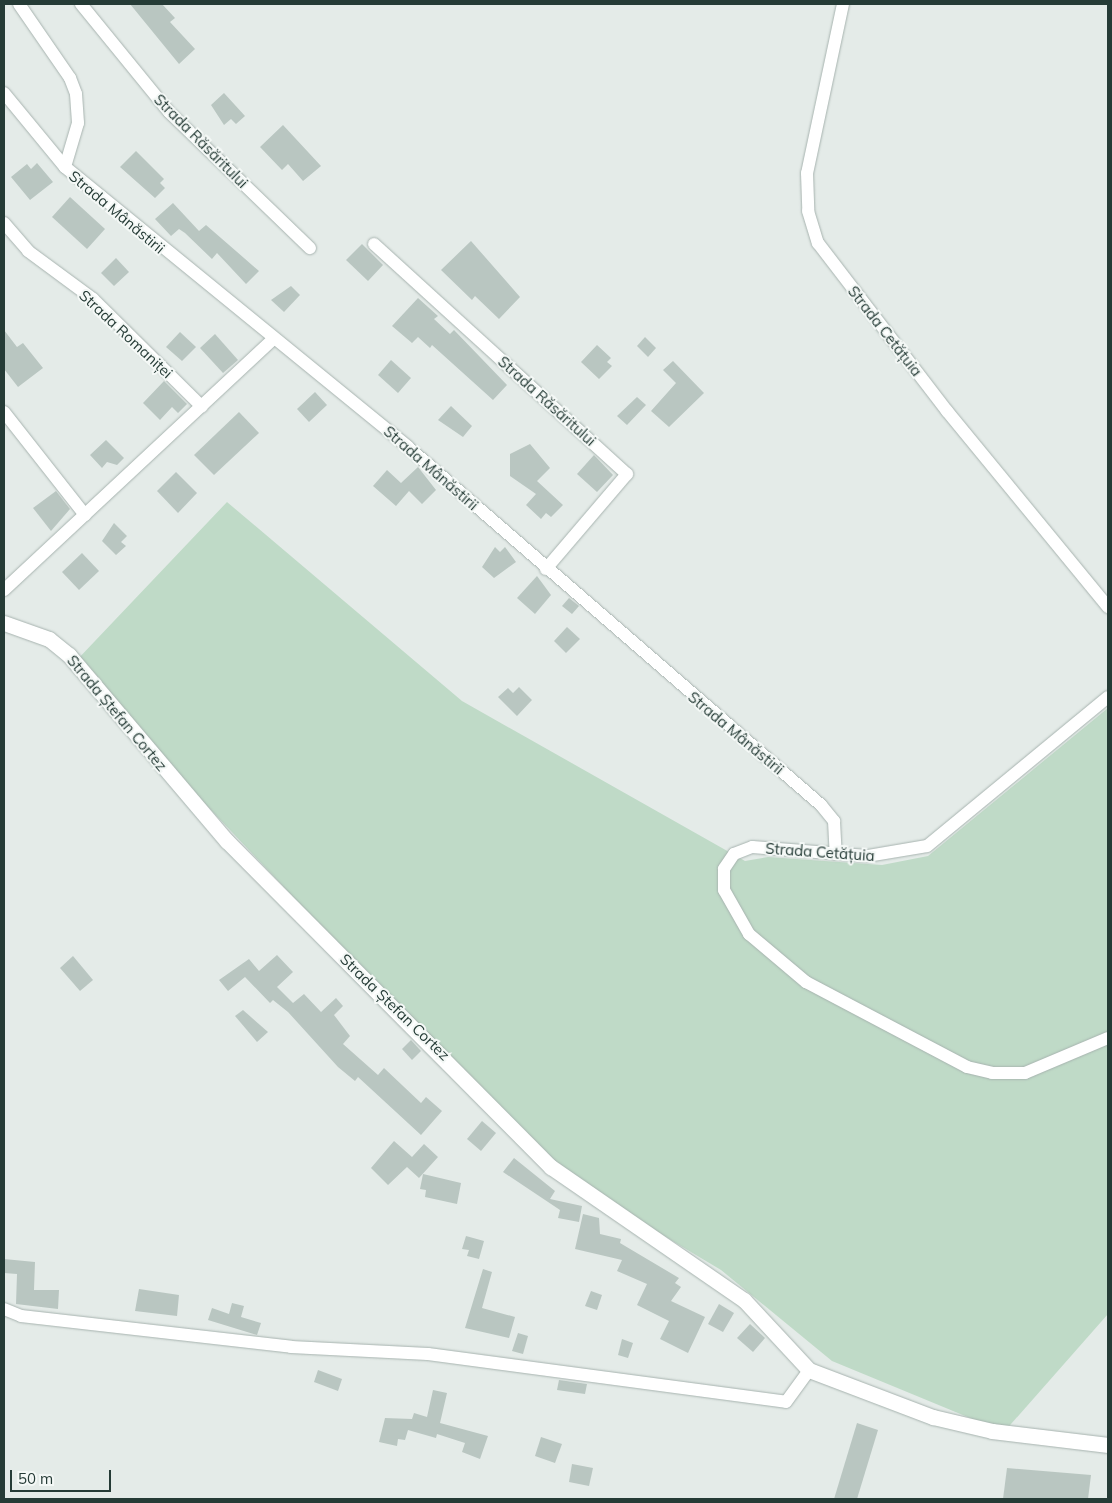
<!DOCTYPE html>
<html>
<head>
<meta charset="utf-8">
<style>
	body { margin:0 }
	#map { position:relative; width:1112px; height:1503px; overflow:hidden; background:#e4ebe8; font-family:Mulish,sans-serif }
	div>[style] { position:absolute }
	.green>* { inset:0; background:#bfdac7 }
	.building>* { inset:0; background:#b9c6c1 }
	.roads { filter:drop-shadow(0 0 1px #a7b3af) drop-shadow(0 0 1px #a7b3af) }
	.street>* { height:12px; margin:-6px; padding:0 6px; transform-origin:6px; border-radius:6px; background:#fff }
	.secondary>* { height:15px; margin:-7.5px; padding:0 7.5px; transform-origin:7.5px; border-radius:7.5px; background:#fff }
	span { translate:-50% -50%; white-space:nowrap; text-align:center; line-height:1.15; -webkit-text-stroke:4px #f4f8f6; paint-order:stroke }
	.street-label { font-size:15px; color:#253b36 }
	.frame { position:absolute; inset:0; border:5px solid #253b36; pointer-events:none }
	.scale { position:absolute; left:10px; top:1470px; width:101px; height:22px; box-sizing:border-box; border:2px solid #253b36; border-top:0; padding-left:6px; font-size:15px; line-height:18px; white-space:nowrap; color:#253b36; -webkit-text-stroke:4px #f4f8f6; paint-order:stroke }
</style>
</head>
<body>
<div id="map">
	<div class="green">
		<div style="clip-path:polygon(227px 502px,462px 701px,745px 861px,768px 857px,882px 865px,928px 856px,1108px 708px,1108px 1314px,1004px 1432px,832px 1361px,721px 1270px,549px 1167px,176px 773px,76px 661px)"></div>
	</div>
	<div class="building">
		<div style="clip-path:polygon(130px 4px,162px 4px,175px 18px,170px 22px,195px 49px,179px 64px)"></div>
		<div style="clip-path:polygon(224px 93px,245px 116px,236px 124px,231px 119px,224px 125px,211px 105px)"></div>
		<div style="clip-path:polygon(283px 125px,321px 166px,303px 181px,288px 164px,282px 170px,260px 147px)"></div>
		<div style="clip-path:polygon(136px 151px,164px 179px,160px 183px,165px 188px,155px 198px,120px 167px)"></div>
		<div style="clip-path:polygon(37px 163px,53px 182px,30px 200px,11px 177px,27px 164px,31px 169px)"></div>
		<div style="clip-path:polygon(70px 197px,105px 229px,87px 249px,52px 217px)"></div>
		<div style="clip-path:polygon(173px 203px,199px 231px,206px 225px,259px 271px,246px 284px,217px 253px,212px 259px,185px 233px,179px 229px,171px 236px,155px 219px)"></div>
		<div style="clip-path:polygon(471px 241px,520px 297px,499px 319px,475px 296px,472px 300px,441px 270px)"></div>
		<div style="clip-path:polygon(362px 244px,383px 265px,368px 281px,346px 260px)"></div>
		<div style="clip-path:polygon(116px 258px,129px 272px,114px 286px,101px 273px)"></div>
		<div style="clip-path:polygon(291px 286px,300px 295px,284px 312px,271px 300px)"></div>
		<div style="clip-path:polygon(418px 298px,438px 316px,434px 319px,450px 334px,454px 330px,507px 385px,493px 400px,432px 345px,430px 348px,418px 337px,412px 343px,392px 326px)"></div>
		<div style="clip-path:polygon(4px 330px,17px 347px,23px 343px,43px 368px,18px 387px,4px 369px)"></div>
		<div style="clip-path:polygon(180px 332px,196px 347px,182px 361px,166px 347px)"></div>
		<div style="clip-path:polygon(215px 334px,238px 360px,223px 373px,200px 348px)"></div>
		<div style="clip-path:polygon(645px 337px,656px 348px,648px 357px,637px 346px)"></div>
		<div style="clip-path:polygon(597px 345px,611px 358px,607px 362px,612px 366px,599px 379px,581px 362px)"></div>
		<div style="clip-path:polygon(391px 360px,411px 378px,398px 393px,378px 375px)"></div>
		<div style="clip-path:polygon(673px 361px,704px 393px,669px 427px,651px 411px,676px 383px,663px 370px)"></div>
		<div style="clip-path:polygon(164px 381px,187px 404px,178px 413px,172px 407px,160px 420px,143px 403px)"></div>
		<div style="clip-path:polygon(315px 392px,327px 405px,309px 422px,297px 409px)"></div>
		<div style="clip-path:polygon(637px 397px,646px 405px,627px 425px,617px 416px)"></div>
		<div style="clip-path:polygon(451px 406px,472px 426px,463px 437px,438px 420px)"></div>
		<div style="clip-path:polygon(239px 412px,259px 433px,214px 475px,194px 455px)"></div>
		<div style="clip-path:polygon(106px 440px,124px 458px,117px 465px,107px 462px,102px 468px,90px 455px)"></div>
		<div style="clip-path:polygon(530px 444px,550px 468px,537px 481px,563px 505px,551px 517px,546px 513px,541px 519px,526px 505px,536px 494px,510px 476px,510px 454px)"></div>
		<div style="clip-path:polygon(594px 455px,613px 475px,597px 492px,577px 474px)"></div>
		<div style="clip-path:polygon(418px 467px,436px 490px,422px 504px,409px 491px,396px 506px,373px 486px,387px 470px,401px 483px)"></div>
		<div style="clip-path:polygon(176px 472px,197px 493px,178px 513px,157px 491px)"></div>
		<div style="clip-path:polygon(56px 491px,70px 509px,51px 531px,33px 508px)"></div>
		<div style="clip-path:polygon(114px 523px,127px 536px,121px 542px,126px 546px,116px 555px,102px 541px)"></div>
		<div style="clip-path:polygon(495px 547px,500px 552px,505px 547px,516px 562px,494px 578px,482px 567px)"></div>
		<div style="clip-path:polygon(82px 553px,99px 571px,79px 590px,62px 572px)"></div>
		<div style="clip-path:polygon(537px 576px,551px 595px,535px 614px,517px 598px)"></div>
		<div style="clip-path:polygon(569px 598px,579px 606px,572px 614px,562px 606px)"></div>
		<div style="clip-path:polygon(567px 627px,580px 639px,566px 653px,554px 641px)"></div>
		<div style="clip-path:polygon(519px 687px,532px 700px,517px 716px,498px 697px,508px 688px,513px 693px)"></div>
		<div style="clip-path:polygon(277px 955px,293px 972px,277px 987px,293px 1003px,304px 994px,321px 1012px,336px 998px,343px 1006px,334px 1015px,350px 1036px,343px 1044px,378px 1075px,384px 1068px,421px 1103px,426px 1097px,442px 1111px,421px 1135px,358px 1077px,355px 1081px,338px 1067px,288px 1012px,273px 1000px,270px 1003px,245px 977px,228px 991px,219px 980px,249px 959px,259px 971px)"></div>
		<div style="clip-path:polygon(73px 956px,93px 980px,80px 991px,60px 968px)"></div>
		<div style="clip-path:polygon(243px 1010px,268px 1032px,257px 1042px,235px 1016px)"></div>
		<div style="clip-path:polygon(411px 1040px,421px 1051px,412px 1060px,402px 1049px)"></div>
		<div style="clip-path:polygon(482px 1121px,496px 1133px,481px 1151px,467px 1139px)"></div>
		<div style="clip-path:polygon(394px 1141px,412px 1157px,424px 1144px,438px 1157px,419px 1178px,407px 1167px,388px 1185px,371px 1168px)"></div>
		<div style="clip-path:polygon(514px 1158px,555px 1191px,550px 1199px,582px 1206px,579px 1222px,558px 1218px,560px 1210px,503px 1172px)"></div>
		<div style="clip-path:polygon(423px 1174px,461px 1183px,457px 1204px,425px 1197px,426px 1190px,420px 1189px)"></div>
		<div style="clip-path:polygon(583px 1214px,599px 1218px,600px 1234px,621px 1239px,620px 1243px,679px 1278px,675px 1283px,681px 1287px,671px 1301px,705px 1317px,688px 1353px,660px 1339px,669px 1321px,637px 1305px,647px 1284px,617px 1271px,622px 1260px,575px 1249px)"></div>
		<div style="clip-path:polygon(466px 1236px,484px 1241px,479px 1259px,467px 1256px,469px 1250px,462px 1249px)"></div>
		<div style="clip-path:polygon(4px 1259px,35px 1262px,34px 1290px,59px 1290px,58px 1309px,16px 1304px,17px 1274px,4px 1273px)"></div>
		<div style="clip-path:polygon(483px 1269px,492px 1272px,482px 1308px,515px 1317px,509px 1338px,465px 1328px)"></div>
		<div style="clip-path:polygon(139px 1289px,179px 1295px,177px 1316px,135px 1311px)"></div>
		<div style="clip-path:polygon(591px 1291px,602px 1295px,597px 1310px,585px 1306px)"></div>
		<div style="clip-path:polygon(232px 1303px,244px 1306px,241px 1317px,261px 1323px,257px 1335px,208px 1320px,212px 1308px,229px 1314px)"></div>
		<div style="clip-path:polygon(719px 1304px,734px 1313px,723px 1332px,708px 1324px)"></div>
		<div style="clip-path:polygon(750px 1324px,765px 1338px,753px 1352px,737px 1338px)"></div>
		<div style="clip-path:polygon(518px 1333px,528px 1336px,523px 1354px,512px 1351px)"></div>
		<div style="clip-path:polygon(622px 1339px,633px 1343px,628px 1358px,618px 1355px)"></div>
		<div style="clip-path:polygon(318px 1370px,342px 1379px,338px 1391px,314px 1382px)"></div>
		<div style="clip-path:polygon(559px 1380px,587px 1384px,585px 1394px,557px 1390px)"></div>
		<div style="clip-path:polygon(433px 1390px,447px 1393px,440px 1423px,488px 1436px,480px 1459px,462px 1452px,465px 1443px,437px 1434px,436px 1438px,408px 1430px,405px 1440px,398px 1439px,397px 1446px,379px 1442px,385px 1418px,412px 1419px,414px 1413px,427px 1417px)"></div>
		<div style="clip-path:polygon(857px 1423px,878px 1430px,857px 1499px,834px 1499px)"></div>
		<div style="clip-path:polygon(541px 1437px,562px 1444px,555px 1463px,535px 1456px)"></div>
		<div style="clip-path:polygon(572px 1464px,593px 1468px,589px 1486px,569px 1482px)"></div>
		<div style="clip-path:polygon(1007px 1468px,1091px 1475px,1088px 1499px,1003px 1499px)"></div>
	</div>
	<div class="roads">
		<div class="street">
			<div style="left:19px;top:4px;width:90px;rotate:55.4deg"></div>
			<div style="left:70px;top:78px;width:17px;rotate:69deg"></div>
			<div style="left:76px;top:94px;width:29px;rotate:86deg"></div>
			<div style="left:78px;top:123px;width:46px;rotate:106.5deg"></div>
			<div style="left:81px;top:4px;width:139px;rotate:50.8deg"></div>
			<div style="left:169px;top:112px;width:196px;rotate:44deg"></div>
			<div style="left:843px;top:4px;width:173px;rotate:102deg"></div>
			<div style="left:807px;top:173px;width:38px;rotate:88deg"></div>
			<div style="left:808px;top:211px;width:34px;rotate:73deg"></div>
			<div style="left:818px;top:243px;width:212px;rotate:52.5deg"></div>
			<div style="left:947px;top:411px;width:254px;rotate:50.6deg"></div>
			<div style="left:4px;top:93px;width:96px;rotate:50.5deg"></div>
			<div style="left:65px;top:167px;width:443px;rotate:39.2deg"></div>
			<div style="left:408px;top:447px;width:547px;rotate:40.92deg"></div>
			<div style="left:821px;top:805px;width:21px;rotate:51deg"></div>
			<div style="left:834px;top:821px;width:33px;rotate:87deg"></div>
			<div style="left:4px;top:223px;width:37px;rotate:49deg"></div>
			<div style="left:28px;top:251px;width:81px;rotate:36.4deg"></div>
			<div style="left:93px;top:299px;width:153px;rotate:44.7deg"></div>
			<div style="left:374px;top:244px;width:342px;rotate:42.3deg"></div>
			<div style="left:627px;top:474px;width:125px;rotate:130.5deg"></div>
			<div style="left:4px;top:412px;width:131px;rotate:51.8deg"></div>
			<div style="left:4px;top:590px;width:368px;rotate:-43deg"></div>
			<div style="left:1108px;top:697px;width:234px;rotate:140.5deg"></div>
			<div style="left:927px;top:846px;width:61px;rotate:170.5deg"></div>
			<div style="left:867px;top:856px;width:115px;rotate:-175.5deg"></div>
			<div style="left:752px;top:847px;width:19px;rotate:159deg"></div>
			<div style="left:734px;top:854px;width:18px;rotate:124deg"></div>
			<div style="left:724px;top:869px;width:21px;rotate:90deg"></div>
			<div style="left:724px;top:890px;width:51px;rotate:60.4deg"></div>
			<div style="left:749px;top:934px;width:75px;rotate:40.1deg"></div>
			<div style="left:806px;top:982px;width:182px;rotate:27.8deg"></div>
			<div style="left:967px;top:1067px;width:26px;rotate:13deg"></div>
			<div style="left:992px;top:1073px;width:33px"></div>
			<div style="left:1025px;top:1073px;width:90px;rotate:-22.9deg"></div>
			<div style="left:4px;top:1309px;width:18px;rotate:22deg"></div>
			<div style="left:21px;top:1316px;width:272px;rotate:6.5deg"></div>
			<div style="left:291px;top:1347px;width:137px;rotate:2.9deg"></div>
			<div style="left:428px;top:1354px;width:361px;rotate:7.6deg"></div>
			<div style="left:786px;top:1402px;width:39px;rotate:-54deg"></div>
		</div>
		<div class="secondary">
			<div style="left:4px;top:623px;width:48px;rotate:19.6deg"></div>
			<div style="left:49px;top:639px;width:26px;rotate:39deg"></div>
			<div style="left:69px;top:655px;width:244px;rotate:49.7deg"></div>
			<div style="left:227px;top:841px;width:460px;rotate:45.2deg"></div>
			<div style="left:551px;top:1167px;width:234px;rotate:34.6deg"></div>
			<div style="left:744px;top:1300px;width:96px;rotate:47.1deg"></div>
			<div style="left:809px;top:1370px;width:133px;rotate:20.8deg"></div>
			<div style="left:933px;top:1417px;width:61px;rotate:13.3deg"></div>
			<div style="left:992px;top:1431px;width:117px;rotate:6.9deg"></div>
		</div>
	</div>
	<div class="street-label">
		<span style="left:201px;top:141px;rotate:45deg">Strada Răsăritului</span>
		<span style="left:117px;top:212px;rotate:40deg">Strada Mânăstirii</span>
		<span style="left:885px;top:331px;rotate:52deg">Strada Cetățuia</span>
		<span style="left:126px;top:334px;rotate:43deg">Strada Romaniței</span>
		<span style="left:547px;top:401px;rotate:42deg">Strada Răsăritului</span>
		<span style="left:431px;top:468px;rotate:41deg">Strada Mânăstirii</span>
		<span style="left:117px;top:713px;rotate:50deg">Strada Ștefan Cortez</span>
		<span style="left:736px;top:733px;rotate:40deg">Strada Mânăstirii</span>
		<span style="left:820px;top:852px;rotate:4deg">Strada Cetățuia</span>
		<span style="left:395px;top:1007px;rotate:44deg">Strada Ștefan Cortez</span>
	</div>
	<div class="frame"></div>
	<div class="scale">50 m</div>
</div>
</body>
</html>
